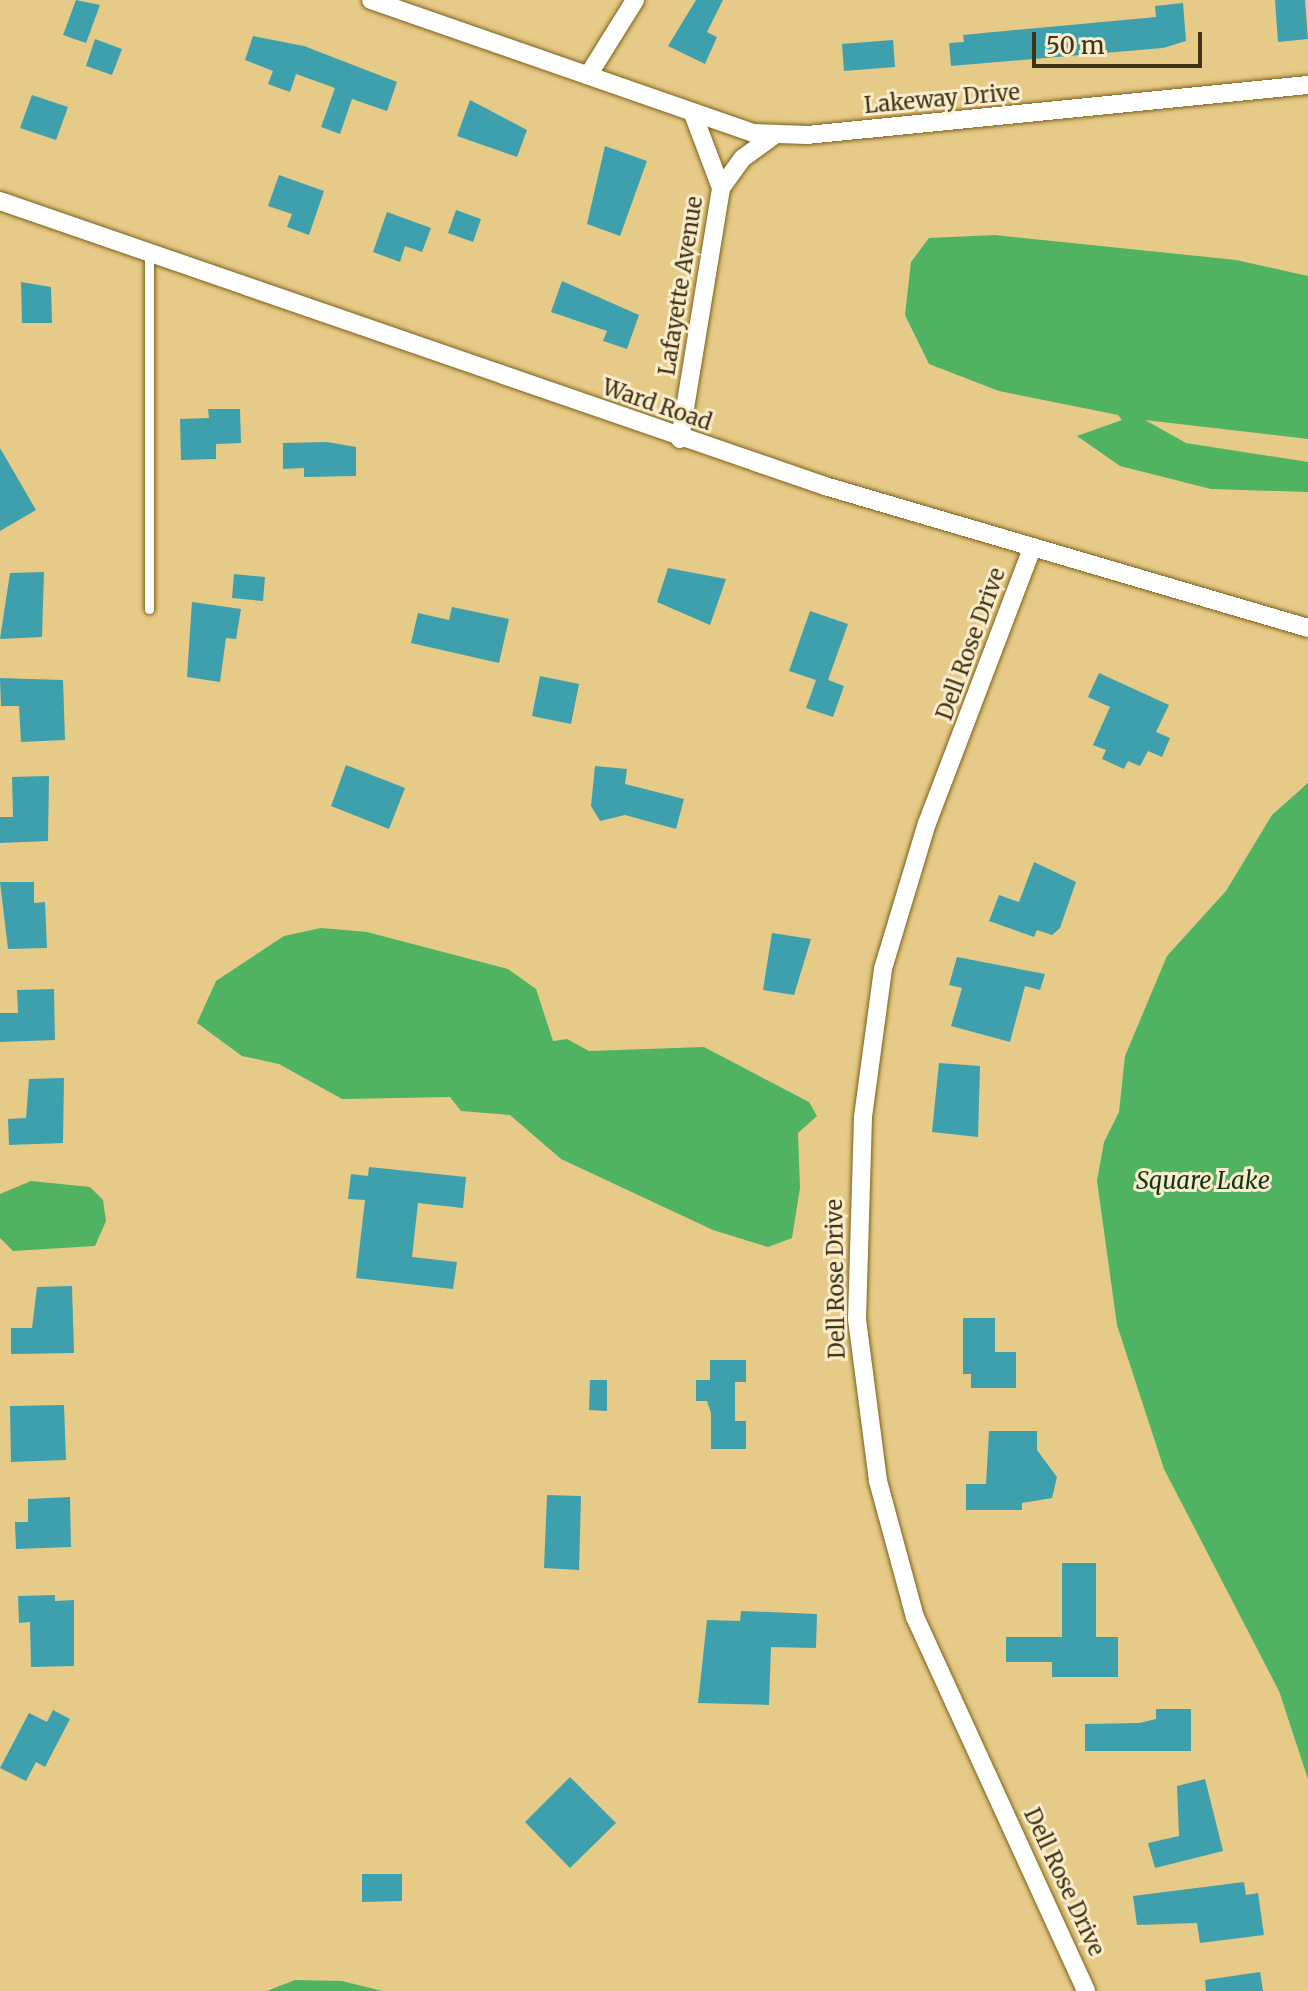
<!DOCTYPE html>
<html>
<head>
<meta charset="utf-8">
<style>
	body { margin:0 }
	#map { position:relative; width:1308px; height:1991px; overflow:hidden; background:#e6ca87; font-family:Merriweather,serif }
	div>[style] { position:absolute }
	.water>* { inset:0; background:#4fb361 }
	.building>* { inset:0; background:#3fa0ad }
	.roads { filter:drop-shadow(0 0 2px #7b611b) drop-shadow(0 0 2px #7b611b) }
	.service>* { height:9px; margin:-4.5px; padding:0 4.5px; transform-origin:4.5px; border-radius:4.5px; background:#fff }
	.minor>* { height:18px; margin:-9px; padding:0 9px; transform-origin:9px; border-radius:9px; background:#fff }
	span { translate:-50% -50%; white-space:nowrap; text-align:center; line-height:1.15; -webkit-text-stroke:6px #fbedcc; paint-order:stroke }
	.street-label { font-size:22px; color:#3e3217 }
	.water-label { font-size:24px; color:#0f3717; font-style:italic }
	.scale { position:absolute; left:1032px; top:32px; width:170px; height:36px; box-sizing:border-box; border:4px solid #3e3217; border-top:0; padding-left:10px; font-size:24px; line-height:28px; white-space:nowrap; color:#3e3217; -webkit-text-stroke:6px #fbedcc; paint-order:stroke }
</style>
</head>
<body>
<div id="map">
	<div class="water">
		<div style="clip-path:polygon(995px 235px,1236px 260px,1308px 276px,1308px 439px,1145px 420px,1186px 443px,1308px 462px,1308px 492px,1211px 489px,1120px 466px,1077px 436px,1122px 420px,1118px 415px,999px 391px,929px 364px,905px 315px,911px 262px,929px 238px)"></div>
		<div style="clip-path:polygon(1308px 783px,1308px 1779px,1279px 1691px,1164px 1469px,1117px 1325px,1097px 1181px,1104px 1142px,1119px 1112px,1125px 1056px,1167px 956px,1226px 891px,1272px 815px)"></div>
		<div style="clip-path:polygon(321px 928px,367px 932px,508px 969px,536px 989px,553px 1041px,567px 1039px,589px 1051px,704px 1047px,809px 1102px,817px 1116px,798px 1133px,800px 1188px,792px 1238px,768px 1247px,713px 1230px,561px 1159px,510px 1115px,461px 1111px,450px 1097px,342px 1099px,279px 1064px,242px 1056px,197px 1023px,216px 981px,284px 936px)"></div>
		<div style="clip-path:polygon(31px 1181px,90px 1187px,103px 1200px,106px 1221px,95px 1246px,13px 1251px,0 1238px,0 1194px)"></div>
		<div style="clip-path:polygon(295px 1980px,342px 1981px,382px 1991px,267px 1991px)"></div>
	</div>
	<div class="building">
		<div style="clip-path:polygon(76px 0,100px 5px,86px 43px,63px 35px)"></div>
		<div style="clip-path:polygon(696px 0,723px 0,707px 32px,717px 37px,705px 64px,668px 46px)"></div>
		<div style="clip-path:polygon(1275px 0,1305px 0,1308px 39px,1278px 42px)"></div>
		<div style="clip-path:polygon(1183px 3px,1186px 41px,1163px 48px,951px 66px,949px 43px,964px 42px,963px 35px,1156px 17px,1155px 6px)"></div>
		<div style="clip-path:polygon(253px 36px,304px 46px,397px 82px,387px 111px,352px 99px,340px 134px,321px 127px,335px 88px,296px 74px,290px 92px,268px 84px,273px 71px,245px 60px)"></div>
		<div style="clip-path:polygon(95px 39px,122px 49px,112px 75px,86px 66px)"></div>
		<div style="clip-path:polygon(893px 40px,895px 67px,844px 71px,842px 44px)"></div>
		<div style="clip-path:polygon(32px 95px,68px 107px,56px 140px,20px 128px)"></div>
		<div style="clip-path:polygon(470px 100px,527px 130px,517px 157px,457px 136px)"></div>
		<div style="clip-path:polygon(605px 146px,647px 161px,620px 236px,587px 224px)"></div>
		<div style="clip-path:polygon(279px 175px,324px 191px,309px 235px,287px 227px,292px 214px,268px 206px)"></div>
		<div style="clip-path:polygon(456px 210px,481px 219px,473px 242px,448px 233px)"></div>
		<div style="clip-path:polygon(387px 212px,431px 228px,422px 252px,405px 246px,400px 262px,373px 252px)"></div>
		<div style="clip-path:polygon(562px 281px,639px 315px,627px 349px,603px 341px,607px 331px,551px 312px)"></div>
		<div style="clip-path:polygon(21px 282px,51px 287px,52px 323px,22px 323px)"></div>
		<div style="clip-path:polygon(208px 409px,240px 409px,241px 443px,216px 444px,216px 459px,181px 460px,180px 419px,209px 418px)"></div>
		<div style="clip-path:polygon(327px 442px,356px 447px,356px 476px,304px 477px,304px 468px,283px 469px,283px 443px)"></div>
		<div style="clip-path:polygon(0 448px,36px 510px,0 531px)"></div>
		<div style="clip-path:polygon(668px 568px,726px 579px,710px 625px,657px 602px)"></div>
		<div style="clip-path:polygon(44px 572px,42px 637px,0 639px,10px 573px)"></div>
		<div style="clip-path:polygon(234px 574px,265px 577px,263px 601px,232px 598px)"></div>
		<div style="clip-path:polygon(192px 602px,241px 609px,236px 639px,226px 638px,220px 682px,187px 677px)"></div>
		<div style="clip-path:polygon(452px 607px,509px 619px,499px 663px,411px 643px,418px 613px,449px 620px)"></div>
		<div style="clip-path:polygon(810px 611px,848px 624px,828px 680px,844px 686px,833px 717px,806px 708px,816px 680px,789px 671px)"></div>
		<div style="clip-path:polygon(1099px 673px,1169px 705px,1156px 732px,1170px 738px,1162px 757px,1148px 751px,1140px 766px,1128px 761px,1124px 769px,1102px 759px,1106px 750px,1093px 745px,1110px 707px,1088px 697px)"></div>
		<div style="clip-path:polygon(540px 676px,579px 684px,571px 724px,532px 716px)"></div>
		<div style="clip-path:polygon(0 678px,63px 680px,65px 740px,21px 742px,19px 706px,1px 706px)"></div>
		<div style="clip-path:polygon(346px 765px,405px 788px,389px 829px,331px 806px)"></div>
		<div style="clip-path:polygon(595px 766px,627px 769px,625px 784px,684px 799px,676px 829px,625px 815px,600px 821px,591px 806px)"></div>
		<div style="clip-path:polygon(49px 776px,48px 841px,0 843px,0 817px,13px 817px,12px 777px)"></div>
		<div style="clip-path:polygon(1034px 862px,1076px 882px,1060px 928px,1052px 935px,1037px 930px,1034px 937px,989px 921px,999px 895px,1019px 902px)"></div>
		<div style="clip-path:polygon(0 882px,34px 882px,34px 903px,45px 902px,47px 948px,8px 949px)"></div>
		<div style="clip-path:polygon(772px 933px,811px 939px,794px 995px,763px 990px)"></div>
		<div style="clip-path:polygon(957px 957px,1045px 974px,1040px 990px,1025px 986px,1010px 1042px,951px 1026px,962px 988px,949px 985px)"></div>
		<div style="clip-path:polygon(54px 989px,55px 1040px,0 1042px,0 1013px,18px 1013px,17px 990px)"></div>
		<div style="clip-path:polygon(939px 1063px,980px 1066px,978px 1137px,932px 1132px)"></div>
		<div style="clip-path:polygon(64px 1078px,63px 1143px,9px 1145px,8px 1119px,26px 1118px,29px 1079px)"></div>
		<div style="clip-path:polygon(369px 1167px,466px 1177px,463px 1208px,418px 1203px,412px 1257px,457px 1262px,453px 1289px,356px 1278px,365px 1200px,348px 1199px,351px 1174px,368px 1176px)"></div>
		<div style="clip-path:polygon(72px 1286px,74px 1353px,11px 1354px,11px 1328px,32px 1328px,37px 1287px)"></div>
		<div style="clip-path:polygon(963px 1318px,995px 1318px,995px 1352px,1016px 1352px,1016px 1388px,971px 1388px,971px 1374px,963px 1374px)"></div>
		<div style="clip-path:polygon(710px 1360px,746px 1360px,746px 1382px,735px 1382px,735px 1421px,746px 1421px,746px 1449px,711px 1449px,711px 1413px,707px 1401px,696px 1401px,696px 1380px,710px 1380px)"></div>
		<div style="clip-path:polygon(590px 1380px,607px 1380px,607px 1411px,589px 1410px)"></div>
		<div style="clip-path:polygon(64px 1405px,66px 1460px,11px 1462px,10px 1406px)"></div>
		<div style="clip-path:polygon(989px 1431px,1037px 1431px,1037px 1450px,1057px 1477px,1052px 1498px,1022px 1503px,1022px 1510px,966px 1510px,966px 1484px,986px 1484px)"></div>
		<div style="clip-path:polygon(547px 1495px,581px 1496px,579px 1570px,544px 1568px)"></div>
		<div style="clip-path:polygon(70px 1497px,71px 1547px,16px 1549px,15px 1522px,28px 1522px,28px 1499px)"></div>
		<div style="clip-path:polygon(1062px 1563px,1096px 1563px,1096px 1637px,1118px 1637px,1118px 1677px,1052px 1677px,1052px 1662px,1006px 1662px,1006px 1637px,1062px 1637px)"></div>
		<div style="clip-path:polygon(55px 1595px,55px 1601px,74px 1600px,74px 1666px,31px 1667px,30px 1622px,19px 1623px,18px 1596px)"></div>
		<div style="clip-path:polygon(741px 1611px,817px 1614px,816px 1648px,771px 1647px,769px 1705px,698px 1703px,707px 1620px,740px 1621px)"></div>
		<div style="clip-path:polygon(1156px 1709px,1191px 1709px,1191px 1751px,1085px 1751px,1085px 1724px,1139px 1723px,1156px 1719px)"></div>
		<div style="clip-path:polygon(53px 1710px,70px 1719px,45px 1767px,36px 1762px,26px 1781px,0 1768px,29px 1713px,47px 1722px)"></div>
		<div style="clip-path:polygon(570px 1777px,616px 1823px,570px 1868px,525px 1822px)"></div>
		<div style="clip-path:polygon(1205px 1779px,1223px 1851px,1155px 1868px,1148px 1843px,1179px 1836px,1177px 1786px)"></div>
		<div style="clip-path:polygon(362px 1874px,402px 1874px,402px 1901px,362px 1902px)"></div>
		<div style="clip-path:polygon(1244px 1882px,1246px 1895px,1258px 1893px,1264px 1935px,1200px 1943px,1197px 1923px,1137px 1925px,1133px 1896px)"></div>
		<div style="clip-path:polygon(1260px 1972px,1263px 1991px,1206px 1991px,1205px 1980px)"></div>
	</div>
	<div class="roads">
		<div class="service">
			<div style="left:149px;top:253px;width:356px;rotate:90deg"></div>
		</div>
		<div class="minor">
			<div style="left:371px;top:0;width:404px;rotate:19.2deg"></div>
			<div style="left:753px;top:133px;width:54px;rotate:2.1deg"></div>
			<div style="left:807px;top:135px;width:503px;rotate:-5.7deg"></div>
			<div style="left:589px;top:74px;width:87px;rotate:-58.1deg"></div>
			<div style="left:721px;top:188px;width:37px;rotate:-54deg"></div>
			<div style="left:743px;top:158px;width:39px;rotate:-36deg"></div>
			<div style="left:0;top:201px;width:873px;rotate:19.06deg"></div>
			<div style="left:825px;top:486px;width:503px;rotate:16.38deg"></div>
			<div style="left:680px;top:439px;width:254px;rotate:-80.7deg"></div>
			<div style="left:721px;top:188px;width:79px;rotate:-110.7deg"></div>
			<div style="left:1031px;top:551px;width:291px;rotate:110.9deg"></div>
			<div style="left:927px;top:823px;width:152px;rotate:106.8deg"></div>
			<div style="left:883px;top:969px;width:149px;rotate:97.7deg"></div>
			<div style="left:863px;top:1117px;width:202px;rotate:91.7deg"></div>
			<div style="left:857px;top:1319px;width:163px;rotate:82.6deg"></div>
			<div style="left:878px;top:1481px;width:141px;rotate:74.8deg"></div>
			<div style="left:915px;top:1617px;width:411px;rotate:65.4deg"></div>
		</div>
	</div>
	<div class="street-label">
		<span style="left:942px;top:99px;rotate:-5deg">Lakeway Drive</span>
		<span style="left:681px;top:286px;rotate:-81deg">Lafayette Avenue</span>
		<span style="left:657px;top:405px;rotate:19deg">Ward Road</span>
		<span style="left:971px;top:644px;rotate:-70deg">Dell Rose Drive</span>
		<span style="left:836px;top:1279px;rotate:-91deg">Dell Rose Drive</span>
		<span style="left:1064px;top:1882px;rotate:65deg">Dell Rose Drive</span>
	</div>
	<div class="water-label">
		<span style="left:1203px;top:1181px">Square Lake</span>
	</div>
	<div class="scale">50 m</div>
</div>
</body>
</html>
